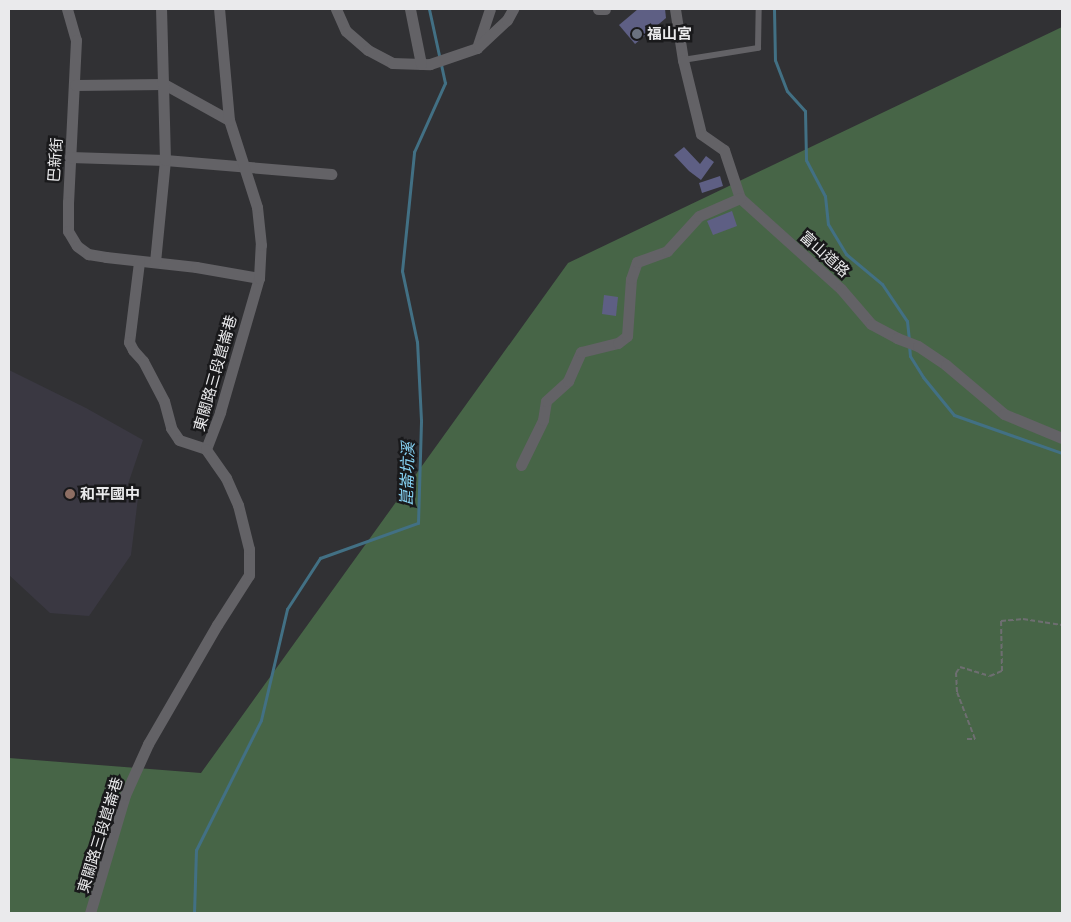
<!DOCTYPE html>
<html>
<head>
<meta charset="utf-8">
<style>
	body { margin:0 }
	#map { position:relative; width:1071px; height:922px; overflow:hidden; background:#313134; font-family:"PT Sans Narrow","Noto Sans TC",sans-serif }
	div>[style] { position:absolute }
	.built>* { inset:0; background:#3a3842 }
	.forest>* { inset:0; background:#476547 }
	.stream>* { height:3px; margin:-1.5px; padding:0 1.5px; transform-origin:1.5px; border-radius:1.5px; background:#427084 }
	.building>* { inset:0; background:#5e5f84 }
	.path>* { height:2px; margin-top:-1px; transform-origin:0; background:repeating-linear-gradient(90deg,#6e6e71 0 5px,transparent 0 7.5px) }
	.service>* { height:5.5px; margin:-2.75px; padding:0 2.75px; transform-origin:2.75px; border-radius:2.75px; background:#636266 }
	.minor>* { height:11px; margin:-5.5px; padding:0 5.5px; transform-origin:5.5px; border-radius:5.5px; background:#636266 }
	.dots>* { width:14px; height:14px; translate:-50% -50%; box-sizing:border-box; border:2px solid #19191b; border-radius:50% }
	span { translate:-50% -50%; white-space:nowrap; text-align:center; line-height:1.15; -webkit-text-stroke:5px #19191b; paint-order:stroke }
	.poi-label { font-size:15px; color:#eaeaec; font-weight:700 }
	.left { translate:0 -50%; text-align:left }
	.street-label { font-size:15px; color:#eaeaec }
	.water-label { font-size:16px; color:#87d4f5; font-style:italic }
	.frame { position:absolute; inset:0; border:10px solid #eaeaec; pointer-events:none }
</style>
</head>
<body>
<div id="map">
	<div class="built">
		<div style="clip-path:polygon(9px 370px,86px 408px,143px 440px,126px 490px,138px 498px,131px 555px,89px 616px,50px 613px,9px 575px)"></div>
	</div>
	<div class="forest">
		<div style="clip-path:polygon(1062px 27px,1062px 913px,9px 913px,9px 758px,201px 773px,568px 263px)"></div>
	</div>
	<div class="stream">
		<div style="left:774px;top:9px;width:51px;rotate:88.9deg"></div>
		<div style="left:775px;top:60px;width:33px;rotate:69deg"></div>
		<div style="left:787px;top:91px;width:27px;rotate:48deg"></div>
		<div style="left:805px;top:111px;width:49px;rotate:88.8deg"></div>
		<div style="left:806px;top:160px;width:41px;rotate:62.2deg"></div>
		<div style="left:825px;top:196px;width:28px;rotate:84deg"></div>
		<div style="left:828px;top:224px;width:35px;rotate:59deg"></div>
		<div style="left:846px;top:254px;width:47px;rotate:39.8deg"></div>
		<div style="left:882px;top:284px;width:45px;rotate:56deg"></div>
		<div style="left:907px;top:321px;width:18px;rotate:84deg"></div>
		<div style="left:909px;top:345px;width:11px;rotate:85deg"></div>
		<div style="left:910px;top:356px;width:25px;rotate:58deg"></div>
		<div style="left:923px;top:377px;width:49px;rotate:50.8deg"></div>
		<div style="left:954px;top:415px;width:114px;rotate:19.4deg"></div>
		<div style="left:194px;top:913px;width:63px;rotate:-88.2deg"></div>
		<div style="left:196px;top:850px;width:145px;rotate:-63.4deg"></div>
		<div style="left:261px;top:720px;width:114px;rotate:-76.8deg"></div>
		<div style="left:287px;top:609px;width:61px;rotate:-57.1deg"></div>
		<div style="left:320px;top:558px;width:104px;rotate:-19.7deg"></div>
		<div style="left:418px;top:523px;width:103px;rotate:-88.3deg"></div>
		<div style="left:421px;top:420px;width:78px;rotate:-92.9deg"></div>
		<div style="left:417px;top:342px;width:73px;rotate:-101.9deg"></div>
		<div style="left:402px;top:271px;width:120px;rotate:-84.2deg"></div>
		<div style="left:414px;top:152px;width:76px;rotate:-65.8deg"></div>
		<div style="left:445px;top:83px;width:76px;rotate:-102.2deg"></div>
	</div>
	<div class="building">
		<div style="clip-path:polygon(638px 9px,665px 9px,666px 18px,635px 44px,619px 25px)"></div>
		<div style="clip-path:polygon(684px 147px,700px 164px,706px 156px,714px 162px,701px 180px,689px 171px,674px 155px)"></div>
		<div style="clip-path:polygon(720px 176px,723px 186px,702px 193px,699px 183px)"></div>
		<div style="clip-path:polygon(732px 211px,737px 226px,713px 235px,707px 221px)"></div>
		<div style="clip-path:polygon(604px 295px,618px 297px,616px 316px,602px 314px)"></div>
	</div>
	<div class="path">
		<div style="left:967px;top:739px;width:8px"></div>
		<div style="left:975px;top:739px;width:50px;rotate:-111deg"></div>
		<div style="left:957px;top:692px;width:19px;rotate:-93deg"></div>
		<div style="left:956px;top:673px;width:7px;rotate:-56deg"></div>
		<div style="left:960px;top:667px;width:31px;rotate:17deg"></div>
		<div style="left:990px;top:676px;width:13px;rotate:-23deg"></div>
		<div style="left:1002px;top:671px;width:50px;rotate:-91.1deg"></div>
		<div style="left:1001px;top:621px;width:22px;rotate:-5deg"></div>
		<div style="left:1023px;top:619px;width:39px;rotate:9deg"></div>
	</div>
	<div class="service">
		<div style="left:683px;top:60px;width:76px;rotate:-9.1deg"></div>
		<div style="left:758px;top:48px;width:39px;rotate:-89deg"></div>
	</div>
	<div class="minor">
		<div style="left:67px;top:9px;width:32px;rotate:74deg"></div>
		<div style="left:76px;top:40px;width:162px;rotate:92.8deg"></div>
		<div style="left:68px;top:202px;width:29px;rotate:90deg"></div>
		<div style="left:68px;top:231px;width:17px;rotate:59deg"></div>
		<div style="left:77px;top:246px;width:14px;rotate:36deg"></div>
		<div style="left:88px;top:254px;width:18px;rotate:9deg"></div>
		<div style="left:106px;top:257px;width:91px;rotate:6.3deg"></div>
		<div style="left:196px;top:267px;width:64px;rotate:9.9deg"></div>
		<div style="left:336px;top:9px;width:24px;rotate:66deg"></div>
		<div style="left:346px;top:31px;width:29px;rotate:41deg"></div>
		<div style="left:368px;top:50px;width:27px;rotate:28deg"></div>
		<div style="left:392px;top:63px;width:38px;rotate:2deg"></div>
		<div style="left:430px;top:64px;width:50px;rotate:-18.8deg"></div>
		<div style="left:477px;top:48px;width:41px;rotate:-71.6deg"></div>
		<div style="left:410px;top:9px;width:56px;rotate:78.7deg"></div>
		<div style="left:598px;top:9px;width:7px"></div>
		<div style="left:675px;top:9px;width:52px;rotate:81.1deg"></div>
		<div style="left:683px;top:60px;width:76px;rotate:76.3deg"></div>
		<div style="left:701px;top:134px;width:28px;rotate:35deg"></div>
		<div style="left:724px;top:150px;width:51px;rotate:71.6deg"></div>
		<div style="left:740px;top:198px;width:136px;rotate:42deg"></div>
		<div style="left:841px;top:289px;width:46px;rotate:49.4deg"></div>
		<div style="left:871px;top:324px;width:30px;rotate:28deg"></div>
		<div style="left:897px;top:338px;width:22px;rotate:21deg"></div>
		<div style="left:918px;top:346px;width:34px;rotate:34deg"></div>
		<div style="left:946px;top:365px;width:76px;rotate:40.2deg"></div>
		<div style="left:1004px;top:414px;width:63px;rotate:22.5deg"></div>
		<div style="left:479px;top:46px;width:38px;rotate:-43deg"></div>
		<div style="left:507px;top:20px;width:13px;rotate:-61deg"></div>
		<div style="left:75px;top:85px;width:89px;rotate:-0.6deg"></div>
		<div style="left:164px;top:84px;width:74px;rotate:29deg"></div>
		<div style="left:70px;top:157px;width:95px;rotate:1.8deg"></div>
		<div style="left:165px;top:160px;width:167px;rotate:4.8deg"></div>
		<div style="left:139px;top:262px;width:81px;rotate:97.1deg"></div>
		<div style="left:129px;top:342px;width:9px;rotate:63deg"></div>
		<div style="left:133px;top:350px;width:15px;rotate:48deg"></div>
		<div style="left:143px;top:361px;width:45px;rotate:62.3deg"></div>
		<div style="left:164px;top:401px;width:28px;rotate:75deg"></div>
		<div style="left:171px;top:428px;width:14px;rotate:56deg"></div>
		<div style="left:179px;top:440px;width:28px;rotate:18deg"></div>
		<div style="left:155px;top:262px;width:102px;rotate:-84.4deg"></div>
		<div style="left:165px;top:160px;width:151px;rotate:-91.5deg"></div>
		<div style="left:206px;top:449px;width:40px;rotate:-69deg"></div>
		<div style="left:220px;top:412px;width:140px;rotate:-73.8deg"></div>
		<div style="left:259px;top:278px;width:33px;rotate:-87deg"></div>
		<div style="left:261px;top:245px;width:38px;rotate:-96deg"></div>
		<div style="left:257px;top:207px;width:91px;rotate:-107.8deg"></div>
		<div style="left:229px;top:120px;width:111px;rotate:-95.1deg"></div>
		<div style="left:521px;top:465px;width:50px;rotate:-63.9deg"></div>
		<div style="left:543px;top:420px;width:19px;rotate:-81deg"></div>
		<div style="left:546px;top:401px;width:30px;rotate:-42deg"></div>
		<div style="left:568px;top:381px;width:32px;rotate:-66deg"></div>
		<div style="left:581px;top:352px;width:38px;rotate:-14deg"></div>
		<div style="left:618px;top:343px;width:11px;rotate:-38deg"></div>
		<div style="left:627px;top:336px;width:57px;rotate:-86deg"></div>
		<div style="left:631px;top:279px;width:18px;rotate:-71deg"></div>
		<div style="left:637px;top:262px;width:32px;rotate:-20deg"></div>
		<div style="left:667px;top:251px;width:47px;rotate:-47.6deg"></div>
		<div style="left:699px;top:216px;width:45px;rotate:-23.7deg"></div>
		<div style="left:90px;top:913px;width:123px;rotate:-73.5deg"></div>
		<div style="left:125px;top:795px;width:56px;rotate:-65.7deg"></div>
		<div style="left:148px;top:744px;width:138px;rotate:-59.9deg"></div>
		<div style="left:217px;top:625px;width:59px;rotate:-57.4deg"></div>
		<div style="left:249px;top:575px;width:26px;rotate:-90deg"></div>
		<div style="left:249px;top:549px;width:45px;rotate:-104deg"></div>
		<div style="left:238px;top:505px;width:30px;rotate:-114deg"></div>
		<div style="left:226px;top:478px;width:35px;rotate:-125deg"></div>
	</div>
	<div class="dots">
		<div style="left:637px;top:34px;background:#6b7280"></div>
		<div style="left:70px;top:494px;background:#8d6e63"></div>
	</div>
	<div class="poi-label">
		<span class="left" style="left:647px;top:34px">福山宮</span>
		<span class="left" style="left:80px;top:494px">和平國中</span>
	</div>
	<div class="street-label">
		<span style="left:55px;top:160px;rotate:-86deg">巴新街</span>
		<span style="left:825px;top:254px;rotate:42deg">富山道路</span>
		<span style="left:215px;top:373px;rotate:-74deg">東關路三段崑崙巷</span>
		<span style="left:100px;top:835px;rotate:-73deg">東關路三段崑崙巷</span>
	</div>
	<div class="water-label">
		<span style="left:407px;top:474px;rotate:-88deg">崑崙坑溪</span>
	</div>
	<div class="frame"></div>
</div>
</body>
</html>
